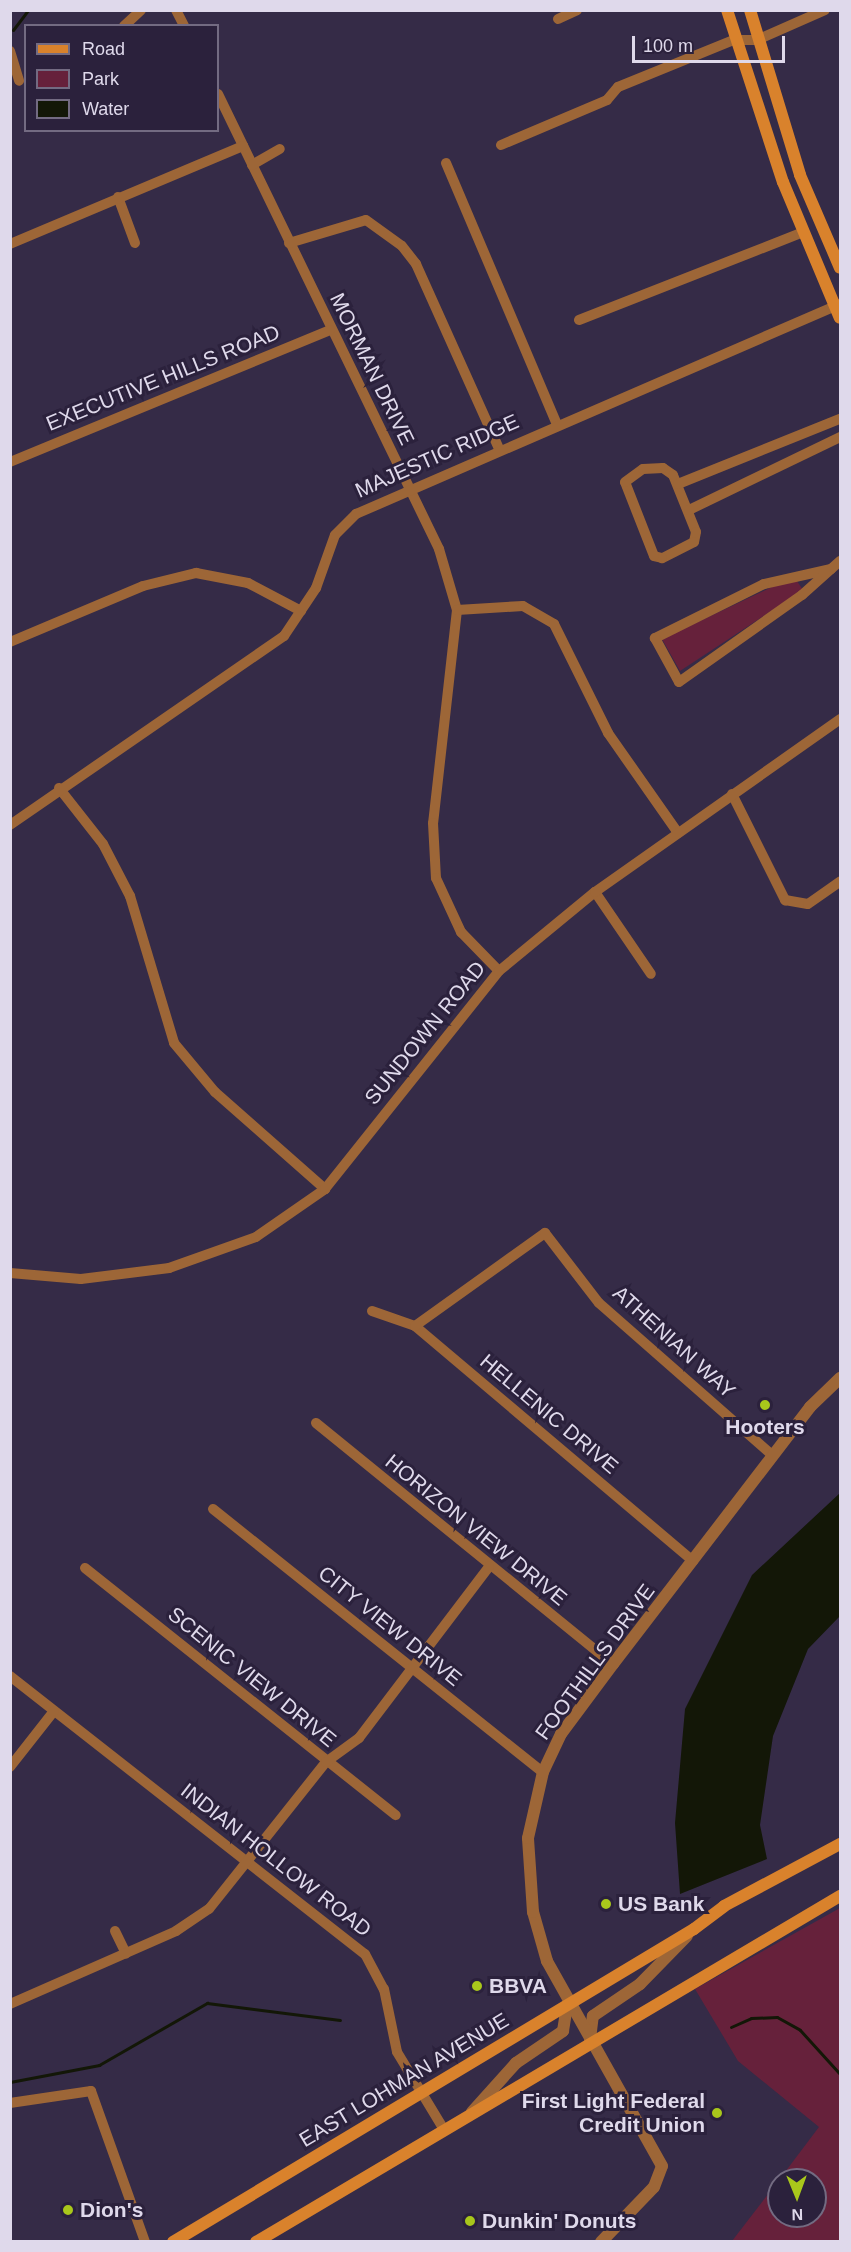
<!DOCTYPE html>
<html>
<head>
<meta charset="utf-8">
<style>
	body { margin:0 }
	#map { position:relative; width:851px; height:2252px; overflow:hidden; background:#352b47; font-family:Arial,sans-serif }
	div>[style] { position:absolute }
	.green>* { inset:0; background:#66213b }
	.water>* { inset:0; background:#131707 }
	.stream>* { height:3px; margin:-1.5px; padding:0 1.5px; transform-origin:1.5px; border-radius:1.5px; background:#131707 }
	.minor>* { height:10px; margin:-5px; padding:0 5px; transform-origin:5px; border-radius:5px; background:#9d6637 }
	.tertiary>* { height:12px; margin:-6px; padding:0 6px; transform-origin:6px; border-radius:6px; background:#9d6637 }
	.secondary>* { height:12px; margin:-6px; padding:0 6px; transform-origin:6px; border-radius:6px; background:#d9822c }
	.dots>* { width:16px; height:16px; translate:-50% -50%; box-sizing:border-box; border:3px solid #2b213c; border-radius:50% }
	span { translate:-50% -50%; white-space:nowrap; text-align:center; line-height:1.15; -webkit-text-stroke:6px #2b213c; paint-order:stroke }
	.street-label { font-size:21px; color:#dfd9eb }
	.poi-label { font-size:21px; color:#dfd9eb; font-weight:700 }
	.left { translate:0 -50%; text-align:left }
	.right { translate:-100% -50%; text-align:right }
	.frame { position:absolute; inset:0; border:12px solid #dfd9eb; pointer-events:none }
	.legend { position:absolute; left:24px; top:24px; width:195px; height:108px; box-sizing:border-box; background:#2b213c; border:2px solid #736b82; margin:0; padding:8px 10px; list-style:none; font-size:18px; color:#dfd9eb }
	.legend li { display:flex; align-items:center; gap:12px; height:30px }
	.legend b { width:30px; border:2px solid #736b82 }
	.north { position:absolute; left:767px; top:2168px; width:60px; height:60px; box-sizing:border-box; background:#2b213c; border:2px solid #736b82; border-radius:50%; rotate:179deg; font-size:16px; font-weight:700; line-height:24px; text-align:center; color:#dfd9eb }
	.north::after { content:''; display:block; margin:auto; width:21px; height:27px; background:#a9c71b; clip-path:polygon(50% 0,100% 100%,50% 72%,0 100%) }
	.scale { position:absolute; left:632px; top:36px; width:153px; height:27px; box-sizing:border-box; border:3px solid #dfd9eb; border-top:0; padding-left:8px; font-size:18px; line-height:21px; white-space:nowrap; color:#dfd9eb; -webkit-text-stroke:4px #2b213c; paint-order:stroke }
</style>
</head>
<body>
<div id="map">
	<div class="green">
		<div style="clip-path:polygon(797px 581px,803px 590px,680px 671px,662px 639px,774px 586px)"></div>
		<div style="clip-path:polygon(840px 1908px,840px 2241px,732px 2241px,779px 2180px,779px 2216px,815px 2216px,815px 2180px,779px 2180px,819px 2127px,738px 2061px,695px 1989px)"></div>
	</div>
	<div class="water">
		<div style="clip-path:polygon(840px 1493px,840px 1616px,808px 1649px,773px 1736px,760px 1825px,767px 1859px,680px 1894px,675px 1823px,685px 1709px,752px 1575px)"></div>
	</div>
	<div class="stream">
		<div style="left:13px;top:30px;width:25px;rotate:-53deg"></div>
		<div style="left:731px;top:2027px;width:22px;rotate:-24deg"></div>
		<div style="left:751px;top:2018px;width:26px;rotate:-2deg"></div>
		<div style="left:777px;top:2017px;width:26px;rotate:29deg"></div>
		<div style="left:800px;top:2030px;width:59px;rotate:47.7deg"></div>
		<div style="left:10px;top:2082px;width:91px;rotate:-10.8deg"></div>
		<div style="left:99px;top:2065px;width:125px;rotate:-29.9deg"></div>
		<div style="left:207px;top:2003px;width:134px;rotate:7.3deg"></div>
	</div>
	<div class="minor">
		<div style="left:176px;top:10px;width:18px;rotate:63deg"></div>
		<div style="left:558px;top:19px;width:21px;rotate:-25deg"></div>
		<div style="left:124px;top:26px;width:23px;rotate:-43deg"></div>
		<div style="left:10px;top:51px;width:31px;rotate:73deg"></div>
		<div style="left:218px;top:94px;width:506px;rotate:64.09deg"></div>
		<div style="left:439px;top:549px;width:64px;rotate:73.6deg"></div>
		<div style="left:457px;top:610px;width:214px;rotate:96.4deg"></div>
		<div style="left:433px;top:823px;width:55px;rotate:86.9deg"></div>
		<div style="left:436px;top:878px;width:60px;rotate:65.2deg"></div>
		<div style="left:461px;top:932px;width:54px;rotate:45.7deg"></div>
		<div style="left:501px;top:145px;width:115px;rotate:-23deg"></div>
		<div style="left:607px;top:100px;width:17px;rotate:-50deg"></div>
		<div style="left:618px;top:87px;width:125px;rotate:-22.1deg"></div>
		<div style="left:734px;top:40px;width:23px"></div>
		<div style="left:757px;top:40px;width:74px;rotate:-23.8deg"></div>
		<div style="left:446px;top:163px;width:284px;rotate:67deg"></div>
		<div style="left:252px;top:165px;width:32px;rotate:-30deg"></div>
		<div style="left:118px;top:197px;width:49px;rotate:69.7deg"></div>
		<div style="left:289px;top:243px;width:80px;rotate:-16.6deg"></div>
		<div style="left:366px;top:220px;width:44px;rotate:35.8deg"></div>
		<div style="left:402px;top:246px;width:23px;rotate:52deg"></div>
		<div style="left:416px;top:264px;width:203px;rotate:65.8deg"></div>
		<div style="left:10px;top:244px;width:253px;rotate:-22.8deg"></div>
		<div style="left:579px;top:320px;width:242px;rotate:-21.4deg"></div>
		<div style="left:10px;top:462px;width:346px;rotate:-22.4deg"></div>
		<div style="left:663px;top:468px;width:12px;rotate:35deg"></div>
		<div style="left:673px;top:475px;width:61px;rotate:68deg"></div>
		<div style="left:696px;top:532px;width:10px;rotate:101deg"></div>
		<div style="left:694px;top:542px;width:36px;rotate:153deg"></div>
		<div style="left:662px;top:558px;width:8px;rotate:-166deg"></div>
		<div style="left:654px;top:556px;width:79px;rotate:-111.4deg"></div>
		<div style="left:625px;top:482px;width:22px;rotate:-36deg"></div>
		<div style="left:643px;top:469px;width:20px;rotate:-3deg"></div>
		<div style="left:678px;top:484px;width:175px;rotate:-21.9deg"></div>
		<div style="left:689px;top:510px;width:168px;rotate:-25.8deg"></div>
		<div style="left:831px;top:569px;width:69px;rotate:167.4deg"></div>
		<div style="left:764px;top:584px;width:122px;rotate:153.6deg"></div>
		<div style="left:655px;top:638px;width:50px;rotate:61.4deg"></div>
		<div style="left:679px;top:682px;width:151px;rotate:-35.3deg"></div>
		<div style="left:802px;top:595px;width:51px;rotate:-41.8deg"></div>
		<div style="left:457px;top:610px;width:66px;rotate:-3.5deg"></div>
		<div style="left:523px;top:606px;width:36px;rotate:30deg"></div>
		<div style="left:554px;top:624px;width:122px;rotate:63.6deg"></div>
		<div style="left:608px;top:733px;width:122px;rotate:55deg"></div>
		<div style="left:10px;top:642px;width:144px;rotate:-22.8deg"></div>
		<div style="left:143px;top:586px;width:55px;rotate:-13.8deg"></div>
		<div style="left:196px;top:573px;width:53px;rotate:10.9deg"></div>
		<div style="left:248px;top:583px;width:60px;rotate:27.8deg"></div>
		<div style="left:59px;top:788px;width:71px;rotate:51.8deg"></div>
		<div style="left:103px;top:844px;width:59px;rotate:62.6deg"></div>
		<div style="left:130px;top:896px;width:153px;rotate:73.3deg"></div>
		<div style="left:174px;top:1043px;width:64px;rotate:50.1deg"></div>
		<div style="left:215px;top:1092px;width:147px;rotate:41.4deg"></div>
		<div style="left:732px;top:794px;width:119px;rotate:63.4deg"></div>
		<div style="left:785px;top:900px;width:23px;rotate:10deg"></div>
		<div style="left:808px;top:904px;width:39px;rotate:-35deg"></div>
		<div style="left:10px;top:825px;width:333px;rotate:-34.6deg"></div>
		<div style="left:284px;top:636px;width:58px;rotate:-56.3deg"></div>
		<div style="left:316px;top:588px;width:56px;rotate:-70.3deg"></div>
		<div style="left:335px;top:535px;width:30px;rotate:-45deg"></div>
		<div style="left:356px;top:514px;width:528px;rotate:-23.46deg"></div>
		<div style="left:595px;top:892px;width:99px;rotate:55.7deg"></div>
		<div style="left:10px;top:1273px;width:71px;rotate:4.8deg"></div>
		<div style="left:81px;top:1279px;width:89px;rotate:-7.1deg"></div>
		<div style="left:169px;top:1268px;width:92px;rotate:-19.6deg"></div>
		<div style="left:256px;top:1237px;width:84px;rotate:-34.8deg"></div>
		<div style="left:325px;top:1189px;width:279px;rotate:-51.4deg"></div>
		<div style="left:499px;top:971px;width:124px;rotate:-39.5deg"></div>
		<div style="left:595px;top:892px;width:300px;rotate:-35.2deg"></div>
		<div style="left:372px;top:1311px;width:46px;rotate:19.2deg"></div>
		<div style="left:415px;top:1326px;width:364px;rotate:40.2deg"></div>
		<div style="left:415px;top:1326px;width:160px;rotate:-35.6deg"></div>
		<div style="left:545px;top:1233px;width:88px;rotate:52.4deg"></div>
		<div style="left:599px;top:1303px;width:230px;rotate:41.3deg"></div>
		<div style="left:316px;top:1423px;width:382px;rotate:39.1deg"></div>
		<div style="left:213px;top:1509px;width:422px;rotate:38.6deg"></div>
		<div style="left:85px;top:1568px;width:397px;rotate:38.5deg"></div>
		<div style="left:10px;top:1676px;width:451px;rotate:38.1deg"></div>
		<div style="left:365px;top:1954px;width:40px;rotate:62deg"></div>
		<div style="left:384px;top:1989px;width:64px;rotate:78.3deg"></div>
		<div style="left:397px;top:2052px;width:89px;rotate:58.8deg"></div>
		<div style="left:10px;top:1767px;width:71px;rotate:-51.8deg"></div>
		<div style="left:115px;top:1931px;width:25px;rotate:64deg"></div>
		<div style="left:10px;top:2004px;width:181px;rotate:-23.7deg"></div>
		<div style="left:176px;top:1931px;width:40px;rotate:-34deg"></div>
		<div style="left:209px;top:1909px;width:188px;rotate:-51.5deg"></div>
		<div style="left:326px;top:1762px;width:41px;rotate:-36deg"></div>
		<div style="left:359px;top:1738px;width:215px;rotate:-52.8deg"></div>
		<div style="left:10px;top:2103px;width:82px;rotate:-8.4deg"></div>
		<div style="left:91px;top:2091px;width:160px;rotate:70.3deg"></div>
	</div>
	<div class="tertiary">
		<div style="left:590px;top:2039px;width:23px;rotate:-83deg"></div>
		<div style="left:593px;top:2016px;width:57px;rotate:-34.2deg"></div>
		<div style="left:640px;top:1984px;width:67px;rotate:-45.6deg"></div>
		<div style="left:472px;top:2112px;width:66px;rotate:-48.1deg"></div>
		<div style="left:516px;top:2063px;width:57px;rotate:-34.2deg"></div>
		<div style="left:563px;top:2031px;width:26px;rotate:-81deg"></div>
		<div style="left:601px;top:2242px;width:76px;rotate:-46.1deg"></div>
		<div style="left:654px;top:2187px;width:22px;rotate:-69deg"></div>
		<div style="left:662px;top:2166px;width:235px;rotate:-119.3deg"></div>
		<div style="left:547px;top:1961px;width:51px;rotate:-105.9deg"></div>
		<div style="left:533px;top:1912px;width:74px;rotate:-93.9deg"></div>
		<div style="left:528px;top:1838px;width:68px;rotate:-77.2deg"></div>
		<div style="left:543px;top:1772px;width:42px;rotate:-64.7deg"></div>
		<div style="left:561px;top:1734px;width:87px;rotate:-53.4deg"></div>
		<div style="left:613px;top:1664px;width:324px;rotate:-52.5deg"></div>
		<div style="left:810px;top:1407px;width:42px;rotate:-44deg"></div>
	</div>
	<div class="secondary">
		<div style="left:727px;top:10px;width:181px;rotate:72deg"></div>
		<div style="left:783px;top:182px;width:147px;rotate:67.3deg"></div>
		<div style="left:750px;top:10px;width:172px;rotate:73.1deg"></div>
		<div style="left:800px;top:175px;width:101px;rotate:66.7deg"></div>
		<div style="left:173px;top:2242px;width:608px;rotate:-31deg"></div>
		<div style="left:694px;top:1929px;width:38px;rotate:-37deg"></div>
		<div style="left:724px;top:1906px;width:132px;rotate:-28.1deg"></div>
		<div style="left:256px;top:2242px;width:679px;rotate:-30.65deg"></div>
	</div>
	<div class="dots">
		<div style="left:765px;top:1405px;background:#a9c71b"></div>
		<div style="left:606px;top:1904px;background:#a9c71b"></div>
		<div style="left:477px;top:1986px;background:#a9c71b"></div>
		<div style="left:717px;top:2113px;background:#a9c71b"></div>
		<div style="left:68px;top:2210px;background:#a9c71b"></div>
		<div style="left:470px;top:2221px;background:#a9c71b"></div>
	</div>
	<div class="street-label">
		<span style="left:372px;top:369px;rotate:64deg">MORMAN DRIVE</span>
		<span style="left:163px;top:378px;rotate:-22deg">EXECUTIVE HILLS ROAD</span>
		<span style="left:437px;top:456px;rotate:-24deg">MAJESTIC RIDGE</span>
		<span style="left:425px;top:1033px;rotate:-51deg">SUNDOWN ROAD</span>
		<span style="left:674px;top:1342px;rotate:42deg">ATHENIAN WAY</span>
		<span style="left:549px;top:1414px;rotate:40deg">HELLENIC DRIVE</span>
		<span style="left:476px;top:1530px;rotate:39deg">HORIZON VIEW DRIVE</span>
		<span style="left:390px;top:1626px;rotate:39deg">CITY VIEW DRIVE</span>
		<span style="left:595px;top:1662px;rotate:-54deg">FOOTHILLS DRIVE</span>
		<span style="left:252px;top:1677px;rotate:39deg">SCENIC VIEW DRIVE</span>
		<span style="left:276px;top:1860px;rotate:38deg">INDIAN HOLLOW ROAD</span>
		<span style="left:404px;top:2080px;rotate:-31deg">EAST LOHMAN AVENUE</span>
	</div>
	<div class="poi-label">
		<span style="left:765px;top:1427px">Hooters</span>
		<span class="left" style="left:618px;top:1904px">US Bank</span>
		<span class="left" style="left:489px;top:1986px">BBVA</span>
		<span class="right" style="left:705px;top:2113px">First Light Federal<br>Credit Union</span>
		<span class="left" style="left:80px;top:2210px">Dion's</span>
		<span class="left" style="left:482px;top:2221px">Dunkin' Donuts</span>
	</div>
	<div class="frame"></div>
	<ul class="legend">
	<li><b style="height:8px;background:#d9822c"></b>Road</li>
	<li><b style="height:16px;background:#66213b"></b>Park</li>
	<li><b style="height:16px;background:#131707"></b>Water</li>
	</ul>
	<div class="north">N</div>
	<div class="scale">100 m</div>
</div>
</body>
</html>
